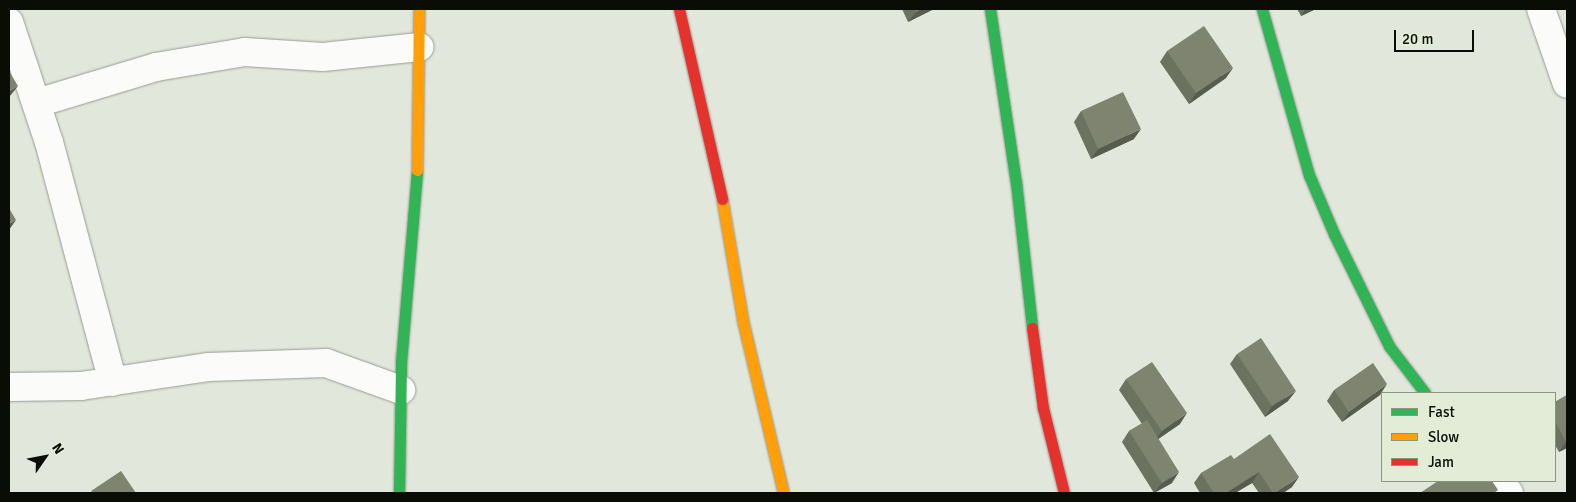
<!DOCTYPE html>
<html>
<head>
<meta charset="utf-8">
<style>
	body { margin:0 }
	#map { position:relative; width:1576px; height:502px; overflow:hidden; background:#e2e7db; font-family:Signika,sans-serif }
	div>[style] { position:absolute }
	.roads { filter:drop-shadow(0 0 1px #979b92) drop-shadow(0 0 1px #979b92) }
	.street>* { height:28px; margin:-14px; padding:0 14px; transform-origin:14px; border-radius:14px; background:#fbfbfa }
	.fast>* { height:11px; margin:-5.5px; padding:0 5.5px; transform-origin:5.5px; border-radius:5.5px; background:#30b455 }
	.slow>* { height:11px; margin:-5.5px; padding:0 5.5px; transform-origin:5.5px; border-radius:5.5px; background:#ff9f0a }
	.jam>* { height:11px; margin:-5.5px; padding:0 5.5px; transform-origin:5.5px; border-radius:5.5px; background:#e5322d }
	.wall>* { inset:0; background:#6c7260 }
	.shaded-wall>* { inset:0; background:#585c4e }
	.building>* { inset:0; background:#7e8470 }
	span { translate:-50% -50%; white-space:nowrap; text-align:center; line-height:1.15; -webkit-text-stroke:5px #e3ecd6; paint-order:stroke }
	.frame { position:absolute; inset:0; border:10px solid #0a0d06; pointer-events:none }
	.legend { position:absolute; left:1381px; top:392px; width:175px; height:90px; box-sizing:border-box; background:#e3ecd6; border:1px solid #8c9383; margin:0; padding:6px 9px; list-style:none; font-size:15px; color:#0a0d06 }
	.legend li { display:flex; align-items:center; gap:10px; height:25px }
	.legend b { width:25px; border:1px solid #8c9383 }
	.north { position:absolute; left:20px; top:432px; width:50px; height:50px; -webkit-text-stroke:4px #e3ecd6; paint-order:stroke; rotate:57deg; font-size:14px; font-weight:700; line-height:20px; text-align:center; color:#0a0d06 }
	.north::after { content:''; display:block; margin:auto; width:18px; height:22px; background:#0a0d06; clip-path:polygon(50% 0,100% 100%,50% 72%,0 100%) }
	.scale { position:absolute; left:1394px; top:30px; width:80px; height:22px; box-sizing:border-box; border:2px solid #0a0d06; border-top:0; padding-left:6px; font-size:15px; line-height:18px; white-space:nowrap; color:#0a0d06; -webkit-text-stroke:4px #e3ecd6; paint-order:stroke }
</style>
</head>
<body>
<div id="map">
	<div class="roads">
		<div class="street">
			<div style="left:1541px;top:9px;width:79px;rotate:70.9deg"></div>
			<div style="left:9px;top:22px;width:126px;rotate:71.6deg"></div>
			<div style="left:49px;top:142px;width:248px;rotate:75.1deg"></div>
			<div style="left:37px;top:103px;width:124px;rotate:-16.8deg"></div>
			<div style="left:156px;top:67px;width:90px;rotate:-9.6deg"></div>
			<div style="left:245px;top:52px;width:78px;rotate:3.7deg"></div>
			<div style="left:323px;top:57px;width:97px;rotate:-5.9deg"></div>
			<div style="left:9px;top:387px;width:72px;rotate:-0.8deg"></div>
			<div style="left:81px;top:386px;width:128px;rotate:-8.5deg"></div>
			<div style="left:208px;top:367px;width:118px;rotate:-1.9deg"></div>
			<div style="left:326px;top:363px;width:80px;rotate:19.8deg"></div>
			<div style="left:1498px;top:481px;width:16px;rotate:47deg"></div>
		</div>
		<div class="fast">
			<div style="left:990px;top:9px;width:175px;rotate:81.5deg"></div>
			<div style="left:1016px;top:182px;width:147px;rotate:83.7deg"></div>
			<div style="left:1262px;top:9px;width:173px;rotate:74.2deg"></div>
			<div style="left:1309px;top:175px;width:64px;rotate:67deg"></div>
			<div style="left:1334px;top:234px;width:125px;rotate:63.8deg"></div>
			<div style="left:1389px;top:346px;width:59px;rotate:52.5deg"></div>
			<div style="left:399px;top:493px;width:131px;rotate:-89.1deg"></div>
			<div style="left:401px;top:362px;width:193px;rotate:-85.2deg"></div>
		</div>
		<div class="slow">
			<div style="left:417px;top:170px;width:161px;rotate:-89.3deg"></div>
			<div style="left:722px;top:199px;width:125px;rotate:80.3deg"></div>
			<div style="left:743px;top:322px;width:174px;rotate:76.7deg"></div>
		</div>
		<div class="jam">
			<div style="left:679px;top:9px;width:195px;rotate:77.2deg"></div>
			<div style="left:1032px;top:328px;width:81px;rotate:82.2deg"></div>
			<div style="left:1043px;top:408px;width:88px;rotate:76.1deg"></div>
		</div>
	</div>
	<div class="wall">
		<div style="clip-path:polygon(902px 9px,934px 9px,908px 22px)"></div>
		<div style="clip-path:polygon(1297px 9px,1316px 9px,1301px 16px)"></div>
		<div style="clip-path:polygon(1167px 51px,1226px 78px,1189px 104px,1160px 62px)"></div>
		<div style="clip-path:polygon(1081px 111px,1134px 139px,1091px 159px,1074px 122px)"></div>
		<div style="clip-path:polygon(1237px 354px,1288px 401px,1265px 417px,1230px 364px)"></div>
		<div style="clip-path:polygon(1126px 379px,1180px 424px,1158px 439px,1172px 483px,1154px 493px,1122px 442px,1129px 431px,1142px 424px,1119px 390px)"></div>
		<div style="clip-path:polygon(1334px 390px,1380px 395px,1342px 422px,1327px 401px)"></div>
		<div style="clip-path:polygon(1567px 395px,1567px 448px,1559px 452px,1555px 445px,1555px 402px)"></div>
		<div style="clip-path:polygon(1234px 459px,1292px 487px,1283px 493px,1259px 493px,1252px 483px,1235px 493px,1200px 493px,1194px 483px,1201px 473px)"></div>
	</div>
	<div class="shaded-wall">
		<div style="clip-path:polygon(921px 9px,934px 9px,908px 22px,916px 12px)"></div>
		<div style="clip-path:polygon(1305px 9px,1316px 9px,1301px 16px)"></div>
		<div style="clip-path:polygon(1233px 68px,1226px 78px,1189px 104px,1196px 93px)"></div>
		<div style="clip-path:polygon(18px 86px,10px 96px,9px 97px,9px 91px)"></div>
		<div style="clip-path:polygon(1141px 129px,1134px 139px,1091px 159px,1098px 149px)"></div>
		<div style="clip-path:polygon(16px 220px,9px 230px,9px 224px)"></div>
		<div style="clip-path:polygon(1387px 384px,1380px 395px,1342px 422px,1349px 412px)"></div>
		<div style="clip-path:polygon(1296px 391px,1288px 401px,1265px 417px,1272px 406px)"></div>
		<div style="clip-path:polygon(1187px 413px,1180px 424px,1154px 442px,1162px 431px)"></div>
		<div style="clip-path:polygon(1566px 442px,1567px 442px,1567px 448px,1559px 452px)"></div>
		<div style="clip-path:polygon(1179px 472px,1172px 483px,1154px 493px,1162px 483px)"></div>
		<div style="clip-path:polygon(1259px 472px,1252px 483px,1235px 493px,1226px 493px)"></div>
		<div style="clip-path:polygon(1299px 477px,1292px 487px,1283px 493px,1275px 493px)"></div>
	</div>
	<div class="building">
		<div style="clip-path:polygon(914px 9px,921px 9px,916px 12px)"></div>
		<div style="clip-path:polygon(1204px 26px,1233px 68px,1196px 93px,1167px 51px)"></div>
		<div style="clip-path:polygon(9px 71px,18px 86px,9px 91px)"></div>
		<div style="clip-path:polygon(1123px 92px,1141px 129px,1098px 149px,1081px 111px)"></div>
		<div style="clip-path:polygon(9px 208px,16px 220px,9px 224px)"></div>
		<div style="clip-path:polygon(1261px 338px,1296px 391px,1272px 406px,1237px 354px)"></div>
		<div style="clip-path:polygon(1152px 362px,1187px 413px,1162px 431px,1126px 379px)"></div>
		<div style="clip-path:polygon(1373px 363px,1387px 384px,1349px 412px,1334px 390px)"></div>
		<div style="clip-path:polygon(1567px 395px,1567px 442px,1566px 442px,1555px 421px,1555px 402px)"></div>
		<div style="clip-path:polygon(1147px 420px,1179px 472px,1162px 483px,1129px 431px)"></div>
		<div style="clip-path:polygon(1270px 434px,1299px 477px,1275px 493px,1273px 493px,1259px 472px,1226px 493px,1214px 493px,1201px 473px,1231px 455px,1234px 459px)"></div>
		<div style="clip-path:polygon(121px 471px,136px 493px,93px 493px,91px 491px)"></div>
		<div style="clip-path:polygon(1438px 481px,1492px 481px,1498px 490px,1494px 493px,1420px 493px)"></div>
	</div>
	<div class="frame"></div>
	<ul class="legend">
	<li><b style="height:6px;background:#30b455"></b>Fast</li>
	<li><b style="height:6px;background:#ff9f0a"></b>Slow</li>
	<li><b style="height:6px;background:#e5322d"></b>Jam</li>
	</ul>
	<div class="north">N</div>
	<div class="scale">20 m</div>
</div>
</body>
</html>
